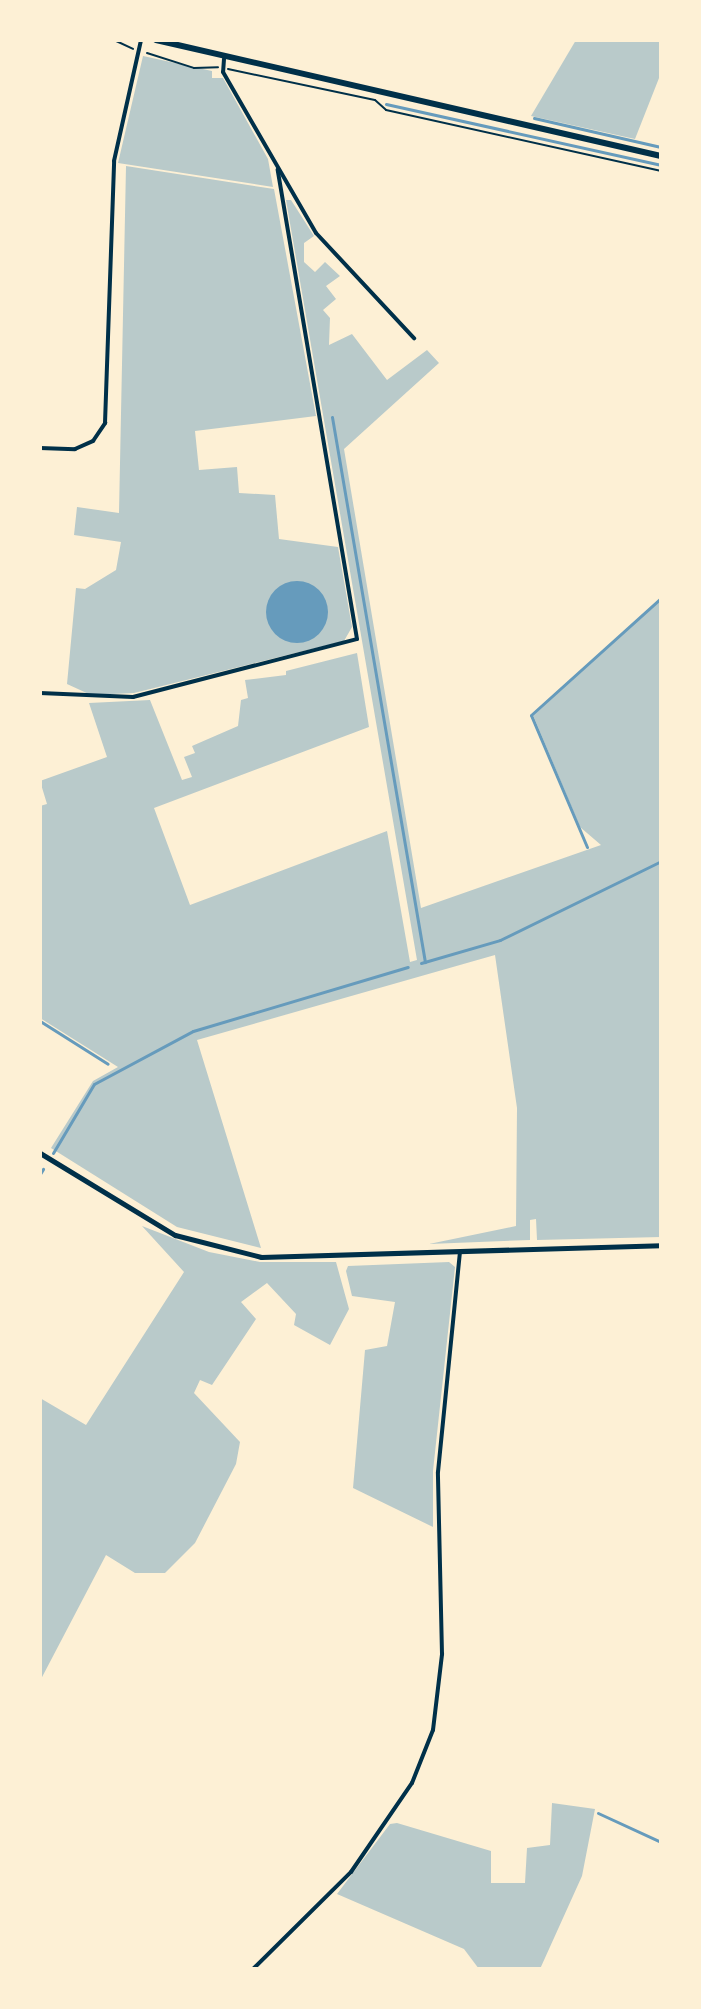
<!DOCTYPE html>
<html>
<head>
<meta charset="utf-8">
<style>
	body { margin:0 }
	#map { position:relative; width:701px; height:2009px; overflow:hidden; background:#fdf0d5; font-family:"Fira Sans",sans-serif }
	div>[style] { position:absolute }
	.green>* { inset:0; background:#b9caca }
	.water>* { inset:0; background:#669bbc }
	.round { border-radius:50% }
	.stream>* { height:3px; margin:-1.5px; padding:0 1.5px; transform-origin:1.5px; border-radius:1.5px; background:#669bbc }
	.path>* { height:2px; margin:-1px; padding:0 1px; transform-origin:1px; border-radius:1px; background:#003049 }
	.minor>* { height:4px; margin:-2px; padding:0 2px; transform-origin:2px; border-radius:2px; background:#003049 }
	.tertiary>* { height:5px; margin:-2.5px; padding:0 2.5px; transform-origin:2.5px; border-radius:2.5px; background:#003049 }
	.secondary>* { height:6px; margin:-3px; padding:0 3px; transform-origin:3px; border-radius:3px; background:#003049 }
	span { translate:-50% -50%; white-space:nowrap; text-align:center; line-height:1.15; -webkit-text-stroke:6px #fdf0d5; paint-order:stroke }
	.frame { position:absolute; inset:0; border:42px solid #fdf0d5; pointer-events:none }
</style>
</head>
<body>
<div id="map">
	<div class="green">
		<div style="clip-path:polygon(576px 40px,661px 40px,661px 73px,635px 139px,531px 116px)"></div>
		<div style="clip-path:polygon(143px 56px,212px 71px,212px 78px,223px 78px,268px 159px,273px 187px,118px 163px)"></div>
		<div style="clip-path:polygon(126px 166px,274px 189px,316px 416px,195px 431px,199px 470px,237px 467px,239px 493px,275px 495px,279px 539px,338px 547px,352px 627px,344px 641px,134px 693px,91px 695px,67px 684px,76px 588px,85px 589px,116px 570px,121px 542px,74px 535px,77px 507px,119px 513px)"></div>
		<div style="clip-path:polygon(286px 200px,291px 200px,314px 236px,304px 243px,304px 262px,315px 272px,325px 262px,340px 276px,326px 286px,336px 299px,323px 310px,330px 318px,329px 345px,352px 334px,387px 380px,427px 350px,439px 363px,344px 449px,421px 908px,601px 845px,580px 827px,533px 715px,661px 600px,661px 1237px,537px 1240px,536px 1219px,530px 1220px,530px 1240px,429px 1244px,516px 1226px,517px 1108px,495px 955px,197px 1040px,261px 1248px,177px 1227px,51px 1148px,93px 1081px,118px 1067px,40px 1018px,40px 806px,47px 804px,40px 781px,107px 757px,89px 703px,150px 700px,182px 780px,192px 777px,184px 757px,195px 753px,192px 746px,238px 726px,241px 700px,248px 698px,245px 680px,286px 675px,286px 671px,357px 653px,369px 727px,154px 808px,190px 905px,387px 831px,410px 962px,417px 960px)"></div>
		<div style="clip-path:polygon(142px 1226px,209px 1252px,260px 1262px,336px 1262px,349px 1309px,330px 1345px,294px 1325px,296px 1314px,267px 1283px,241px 1302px,256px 1319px,212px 1385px,200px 1380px,194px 1393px,240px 1442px,236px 1464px,195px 1543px,165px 1573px,135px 1573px,106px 1555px,40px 1681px,40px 1398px,86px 1425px,184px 1272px)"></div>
		<div style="clip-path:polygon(449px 1262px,455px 1267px,433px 1471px,433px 1527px,353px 1488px,365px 1350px,387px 1346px,395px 1302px,352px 1296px,346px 1271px,348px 1266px)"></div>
		<div style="clip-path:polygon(552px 1803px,595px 1809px,582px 1876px,540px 1969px,479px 1969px,464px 1949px,337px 1894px,390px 1824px,397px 1823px,491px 1851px,491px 1883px,525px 1883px,527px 1848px,550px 1845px)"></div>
	</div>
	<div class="water">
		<div class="round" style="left:266px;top:581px;width:62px;height:62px"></div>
	</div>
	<div class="stream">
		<div style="left:386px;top:104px;width:282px;rotate:12.5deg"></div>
		<div style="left:534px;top:118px;width:130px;rotate:12.9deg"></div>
		<div style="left:332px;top:417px;width:553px;rotate:80.32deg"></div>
		<div style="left:587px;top:847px;width:143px;rotate:-113deg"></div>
		<div style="left:531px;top:715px;width:175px;rotate:-42deg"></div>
		<div style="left:421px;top:963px;width:82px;rotate:-16.2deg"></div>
		<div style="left:500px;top:940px;width:179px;rotate:-26.1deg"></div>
		<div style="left:40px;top:1021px;width:80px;rotate:32.3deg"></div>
		<div style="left:53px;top:1153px;width:80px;rotate:-59.3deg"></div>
		<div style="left:94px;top:1084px;width:112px;rotate:-28.2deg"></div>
		<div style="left:193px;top:1031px;width:224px;rotate:-16.6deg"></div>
		<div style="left:40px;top:1174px;width:6px;rotate:-59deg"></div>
		<div style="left:598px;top:1813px;width:69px;rotate:24.7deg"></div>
	</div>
	<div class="path">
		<div style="left:114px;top:40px;width:21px;rotate:25deg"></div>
		<div style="left:147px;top:53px;width:49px;rotate:17.7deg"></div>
		<div style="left:194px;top:68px;width:24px;rotate:-2deg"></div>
		<div style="left:228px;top:69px;width:150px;rotate:11.9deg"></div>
		<div style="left:375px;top:100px;width:15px;rotate:42deg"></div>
		<div style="left:386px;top:110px;width:282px;rotate:12.5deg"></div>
	</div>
	<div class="minor">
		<div style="left:224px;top:59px;width:13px;rotate:94deg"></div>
		<div style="left:223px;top:72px;width:186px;rotate:60deg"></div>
		<div style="left:316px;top:233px;width:144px;rotate:47deg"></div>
		<div style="left:40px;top:448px;width:35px;rotate:2deg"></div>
		<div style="left:75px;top:449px;width:20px;rotate:-24deg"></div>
		<div style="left:93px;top:441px;width:22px;rotate:-56deg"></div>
		<div style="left:105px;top:423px;width:262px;rotate:-88deg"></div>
		<div style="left:114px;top:161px;width:124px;rotate:-77.4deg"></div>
		<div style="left:40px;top:693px;width:93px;rotate:2.5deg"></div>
		<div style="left:133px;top:697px;width:231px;rotate:-14.5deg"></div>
		<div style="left:357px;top:639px;width:476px;rotate:-99.6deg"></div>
		<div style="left:253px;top:1969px;width:138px;rotate:-44.7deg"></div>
		<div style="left:351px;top:1872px;width:108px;rotate:-55.6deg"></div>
		<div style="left:412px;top:1783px;width:57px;rotate:-68.4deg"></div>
		<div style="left:433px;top:1730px;width:77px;rotate:-83.2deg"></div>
		<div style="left:442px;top:1654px;width:182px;rotate:-91.3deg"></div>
		<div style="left:438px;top:1472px;width:220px;rotate:-84.3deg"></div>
	</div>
	<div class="tertiary">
		<div style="left:40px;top:1153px;width:158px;rotate:31.3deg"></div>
		<div style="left:175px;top:1235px;width:89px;rotate:14.3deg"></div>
		<div style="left:261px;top:1257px;width:400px;rotate:-1.7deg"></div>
	</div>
	<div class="secondary">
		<div style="left:156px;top:40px;width:518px;rotate:12.94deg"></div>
	</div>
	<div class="frame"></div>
</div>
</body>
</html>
